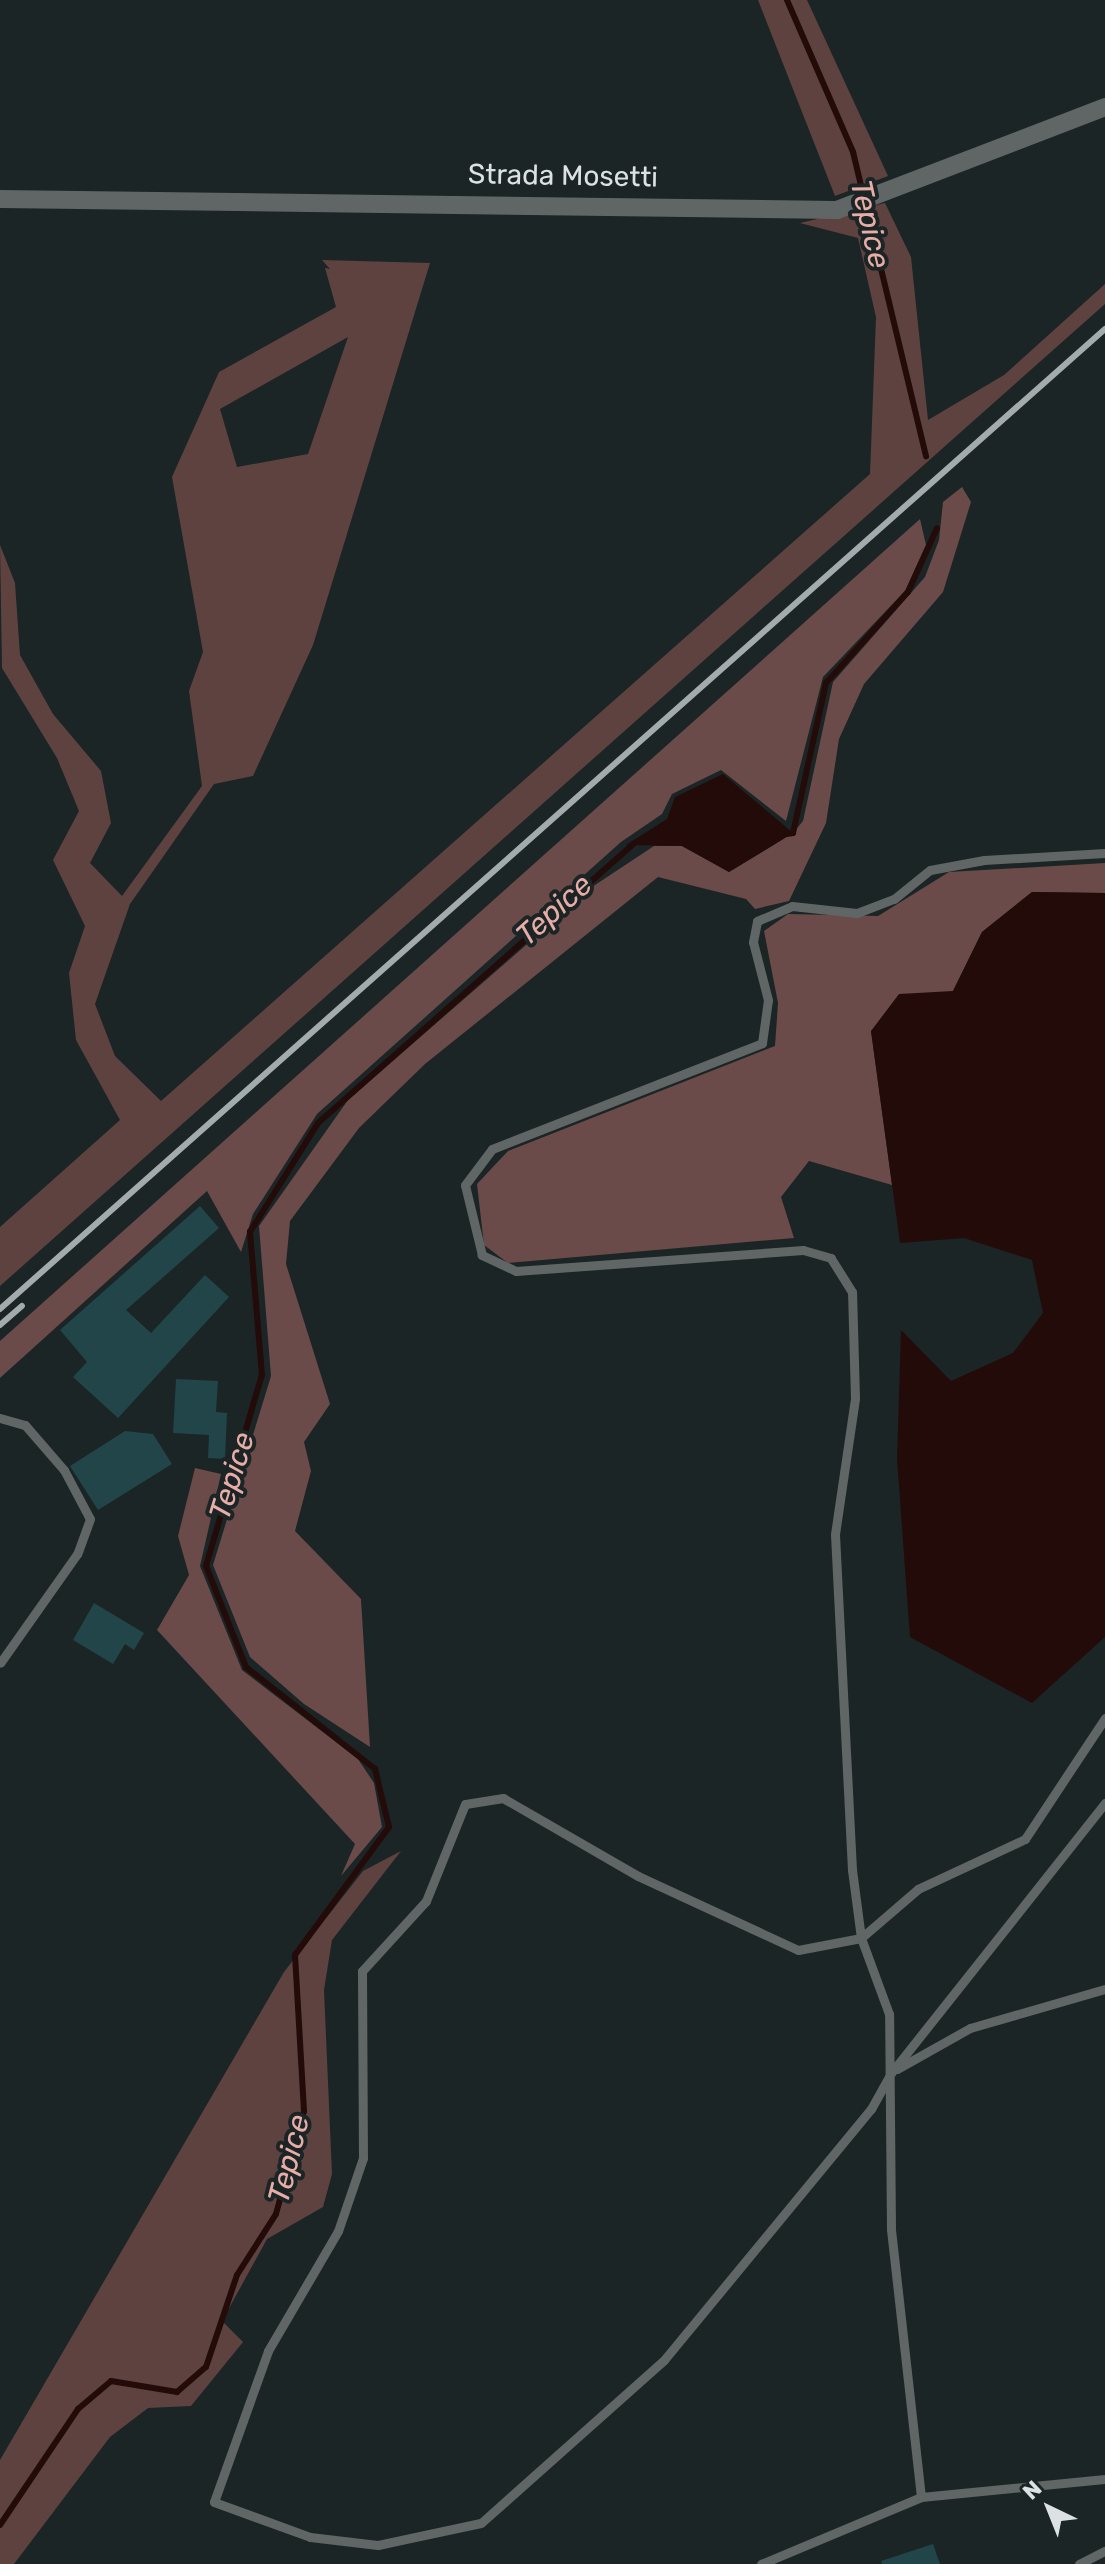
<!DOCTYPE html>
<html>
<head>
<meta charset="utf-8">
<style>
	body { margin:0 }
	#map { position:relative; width:1105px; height:2564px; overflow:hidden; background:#1b2525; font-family:Rubik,sans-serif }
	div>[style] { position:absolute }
	.green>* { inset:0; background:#5e4240 }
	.forest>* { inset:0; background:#6a4b49 }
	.water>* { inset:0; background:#230b0a }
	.stream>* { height:6px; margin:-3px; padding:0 3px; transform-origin:3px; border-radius:3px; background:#230b0a }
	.building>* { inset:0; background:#214548 }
	.service>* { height:9px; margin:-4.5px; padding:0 4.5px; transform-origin:4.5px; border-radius:4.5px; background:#606565 }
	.minor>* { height:18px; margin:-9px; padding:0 9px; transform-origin:9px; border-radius:9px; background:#606565 }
	.rail>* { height:6px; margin:-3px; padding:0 3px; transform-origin:3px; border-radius:3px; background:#a4abac }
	span { translate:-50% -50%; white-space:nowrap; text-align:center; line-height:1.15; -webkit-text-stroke:8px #1b2525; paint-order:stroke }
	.street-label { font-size:28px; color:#dce2e3 }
	.water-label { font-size:30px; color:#e9ada8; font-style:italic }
	.north { position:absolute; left:1009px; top:2468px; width:80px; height:80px; -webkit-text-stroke:6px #1b2525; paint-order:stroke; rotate:317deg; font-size:22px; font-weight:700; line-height:32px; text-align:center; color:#dce2e3 }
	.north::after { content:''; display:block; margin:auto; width:28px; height:36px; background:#dce2e3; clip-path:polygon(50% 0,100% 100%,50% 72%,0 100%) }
</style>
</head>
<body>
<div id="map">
	<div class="green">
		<div style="clip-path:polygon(758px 0,807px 0,888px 176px,835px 196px)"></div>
		<div style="clip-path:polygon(evenodd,885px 203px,911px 257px,928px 420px,1004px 375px,1105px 284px,1105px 304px,0 1286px,0 1227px,120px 1120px,76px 1040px,69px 973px,85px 926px,53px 860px,79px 811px,57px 758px,2px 668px,0 545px,15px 583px,20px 655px,53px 714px,101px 771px,111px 823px,90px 863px,122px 896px,202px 786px,189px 691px,203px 652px,172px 477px,219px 372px,336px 307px,325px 268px,330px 269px,322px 260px,430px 263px,313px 645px,253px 776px,214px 784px,130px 904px,95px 1004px,115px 1056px,161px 1101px,870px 474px,876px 317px,858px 238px,800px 223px,885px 203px,348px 337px,308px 454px,237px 467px,220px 409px,348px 337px)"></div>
		<div style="clip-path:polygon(401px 1851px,332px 1940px,324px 1990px,332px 2174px,323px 2207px,267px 2239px,222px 2321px,243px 2342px,191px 2406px,148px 2408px,110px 2437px,14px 2564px,0 2564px,0 2460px,284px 1972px,363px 1871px)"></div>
	</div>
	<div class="forest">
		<div style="clip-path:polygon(962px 487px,971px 502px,943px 592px,864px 684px,839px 739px,826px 823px,789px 901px,755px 909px,746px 899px,658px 877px,425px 1064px,359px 1128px,290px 1221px,286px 1264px,330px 1404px,304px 1442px,311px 1471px,295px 1531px,361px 1599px,370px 1747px,304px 1704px,250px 1657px,213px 1565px,271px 1376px,259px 1226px,348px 1100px,595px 885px,654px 846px,682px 846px,729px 872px,793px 833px,803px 821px,833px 682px,925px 577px,939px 540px,943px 502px)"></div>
		<div style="clip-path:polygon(920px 519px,926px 545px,905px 591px,823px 677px,786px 821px,721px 770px,672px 794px,662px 814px,621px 842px,317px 1114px,253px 1214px,241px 1252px,207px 1191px,0 1378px,0 1341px)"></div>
		<div style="clip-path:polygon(1105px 863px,1105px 893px,1032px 892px,982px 932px,953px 991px,871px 1031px,892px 1185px,809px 1161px,781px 1197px,794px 1238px,508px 1263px,484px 1245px,477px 1184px,508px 1151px,775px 1046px,778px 1003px,764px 931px,788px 914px,878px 916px,949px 872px)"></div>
		<div style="clip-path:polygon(195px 1468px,221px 1474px,200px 1566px,242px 1670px,358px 1759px,374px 1783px,382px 1827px,341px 1876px,355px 1844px,157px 1630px,189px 1575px,178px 1536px)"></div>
	</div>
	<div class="water">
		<div style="clip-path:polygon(723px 774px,793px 833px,729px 872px,682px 846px,626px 845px,667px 819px,675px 797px)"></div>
		<div style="clip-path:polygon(1032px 892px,1105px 893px,1105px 1637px,1032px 1703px,910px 1637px,897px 1459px,901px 1330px,951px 1381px,1013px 1353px,1043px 1313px,1032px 1260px,964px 1238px,900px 1243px,871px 1031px,899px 994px,953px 991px,982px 932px)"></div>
	</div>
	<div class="stream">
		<div style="left:787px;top:0;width:166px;rotate:66.5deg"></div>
		<div style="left:853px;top:152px;width:313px;rotate:76.5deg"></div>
		<div style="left:787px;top:834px;width:6px;rotate:-9deg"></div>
		<div style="left:793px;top:833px;width:154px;rotate:-77.6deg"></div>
		<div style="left:826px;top:683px;width:122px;rotate:-48deg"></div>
		<div style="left:908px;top:592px;width:70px;rotate:-65.6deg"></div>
		<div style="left:0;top:2525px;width:140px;rotate:-56.1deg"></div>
		<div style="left:78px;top:2409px;width:43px;rotate:-40.3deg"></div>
		<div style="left:111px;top:2381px;width:67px;rotate:9.5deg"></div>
		<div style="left:177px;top:2392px;width:38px;rotate:-41deg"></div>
		<div style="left:206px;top:2367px;width:97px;rotate:-71.4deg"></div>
		<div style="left:237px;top:2275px;width:72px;rotate:-57.4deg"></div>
		<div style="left:276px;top:2214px;width:107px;rotate:-74.8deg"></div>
		<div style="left:304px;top:2111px;width:156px;rotate:-93.3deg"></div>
		<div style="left:295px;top:1955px;width:159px;rotate:-53.7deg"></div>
		<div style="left:389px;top:1827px;width:60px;rotate:-103.6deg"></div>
		<div style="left:375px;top:1769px;width:164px;rotate:-141.7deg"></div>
		<div style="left:246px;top:1667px;width:109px;rotate:-111.6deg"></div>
		<div style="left:206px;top:1566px;width:199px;rotate:-73.7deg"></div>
		<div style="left:262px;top:1375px;width:144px;rotate:-94.8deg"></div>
		<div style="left:250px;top:1232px;width:128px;rotate:-58deg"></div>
		<div style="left:318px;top:1123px;width:421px;rotate:-41.5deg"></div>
	</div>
	<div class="building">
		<div style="clip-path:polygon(200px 1206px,219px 1228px,126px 1310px,151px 1333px,205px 1275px,229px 1297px,118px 1418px,73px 1377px,87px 1362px,60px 1330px)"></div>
		<div style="clip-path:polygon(176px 1379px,218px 1381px,216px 1412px,227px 1413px,225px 1459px,208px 1458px,209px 1435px,173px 1433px)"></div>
		<div style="clip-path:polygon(125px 1431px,153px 1434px,172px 1464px,98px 1510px,70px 1466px)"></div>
		<div style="clip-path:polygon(94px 1603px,144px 1633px,134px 1650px,125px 1644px,113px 1664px,73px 1640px)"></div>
		<div style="clip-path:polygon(933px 2544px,940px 2564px,882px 2564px,881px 2561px)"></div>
	</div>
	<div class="service">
		<div style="left:0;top:1418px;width:26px;rotate:16deg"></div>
		<div style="left:25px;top:1425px;width:60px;rotate:49.1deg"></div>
		<div style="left:64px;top:1470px;width:55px;rotate:62deg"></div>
		<div style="left:90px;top:1519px;width:37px;rotate:110deg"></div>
		<div style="left:77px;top:1554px;width:133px;rotate:125.2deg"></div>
		<div style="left:1105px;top:1718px;width:145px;rotate:123.5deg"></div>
		<div style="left:1025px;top:1839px;width:118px;rotate:155deg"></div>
		<div style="left:918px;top:1889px;width:75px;rotate:139.3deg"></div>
		<div style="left:861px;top:1938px;width:64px;rotate:169.2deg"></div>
		<div style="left:798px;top:1950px;width:176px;rotate:-155.2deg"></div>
		<div style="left:638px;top:1876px;width:156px;rotate:-150deg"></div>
		<div style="left:503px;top:1798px;width:38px;rotate:171deg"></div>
		<div style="left:465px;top:1804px;width:105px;rotate:111.9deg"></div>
		<div style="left:426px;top:1901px;width:95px;rotate:132.4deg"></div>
		<div style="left:362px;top:1971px;width:187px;rotate:89.7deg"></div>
		<div style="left:363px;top:2158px;width:77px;rotate:108.9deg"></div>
		<div style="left:338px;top:2231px;width:139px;rotate:120.3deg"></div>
		<div style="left:268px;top:2351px;width:160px;rotate:109.7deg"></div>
		<div style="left:214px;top:2502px;width:102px;rotate:20deg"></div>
		<div style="left:310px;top:2537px;width:68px;rotate:6.7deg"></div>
		<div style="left:378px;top:2545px;width:105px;rotate:-12.1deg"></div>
		<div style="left:481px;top:2523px;width:245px;rotate:-41.7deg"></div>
		<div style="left:664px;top:2360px;width:325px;rotate:-50.5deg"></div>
		<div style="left:871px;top:2109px;width:41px;rotate:-60.9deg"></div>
		<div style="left:891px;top:2073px;width:345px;rotate:-51.6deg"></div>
		<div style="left:897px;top:2069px;width:84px;rotate:-29.3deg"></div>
		<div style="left:970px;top:2028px;width:141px;rotate:-16.1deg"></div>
		<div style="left:921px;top:2497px;width:270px;rotate:-96.4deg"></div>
		<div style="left:891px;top:2229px;width:215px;rotate:-90.5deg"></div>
		<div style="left:889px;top:2014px;width:81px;rotate:-110.2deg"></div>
		<div style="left:861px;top:1938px;width:69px;rotate:-97.5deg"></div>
		<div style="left:852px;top:1870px;width:336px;rotate:-92.9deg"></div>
		<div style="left:835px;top:1534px;width:137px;rotate:-81.6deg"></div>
		<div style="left:855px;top:1398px;width:106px;rotate:-91.6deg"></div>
		<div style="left:852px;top:1292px;width:40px;rotate:-122deg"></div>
		<div style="left:831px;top:1258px;width:29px;rotate:-164deg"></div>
		<div style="left:803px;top:1250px;width:288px;rotate:175.8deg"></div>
		<div style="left:516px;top:1271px;width:38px;rotate:-155deg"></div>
		<div style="left:482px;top:1255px;width:72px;rotate:-103.7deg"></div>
		<div style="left:465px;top:1185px;width:45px;rotate:-53.1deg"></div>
		<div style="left:492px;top:1149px;width:290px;rotate:-21.4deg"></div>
		<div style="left:762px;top:1043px;width:43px;rotate:-82.1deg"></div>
		<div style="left:768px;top:1000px;width:60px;rotate:-104.5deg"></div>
		<div style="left:753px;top:942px;width:21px;rotate:-79deg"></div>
		<div style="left:757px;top:921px;width:38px;rotate:-23deg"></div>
		<div style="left:792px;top:906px;width:65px;rotate:6.1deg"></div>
		<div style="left:857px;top:913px;width:40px;rotate:-21deg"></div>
		<div style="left:894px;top:899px;width:46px;rotate:-38.9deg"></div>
		<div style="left:930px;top:870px;width:55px;rotate:-10.5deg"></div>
		<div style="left:984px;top:860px;width:121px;rotate:-3.3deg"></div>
		<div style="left:761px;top:2564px;width:173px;rotate:-22.7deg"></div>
		<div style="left:921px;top:2497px;width:185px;rotate:-5.6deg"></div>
		<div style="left:1079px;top:2564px;width:29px;rotate:-27deg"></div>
	</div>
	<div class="minor">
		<div style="left:0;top:199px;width:837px;rotate:0.75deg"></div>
		<div style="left:837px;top:210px;width:287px;rotate:-21deg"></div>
	</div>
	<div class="rail">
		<div style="left:0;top:1309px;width:1477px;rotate:-41.57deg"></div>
		<div style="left:0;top:1325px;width:29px;rotate:-41deg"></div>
	</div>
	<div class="street-label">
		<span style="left:563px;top:176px;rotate:1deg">Strada Mosetti</span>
	</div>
	<div class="water-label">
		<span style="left:870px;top:224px;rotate:77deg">Tepice</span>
		<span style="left:554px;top:910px;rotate:-42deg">Tepice</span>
		<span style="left:232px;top:1476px;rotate:-73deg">Tepice</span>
		<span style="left:289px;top:2159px;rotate:-76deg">Tepice</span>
	</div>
	<div class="north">N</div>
</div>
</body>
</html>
